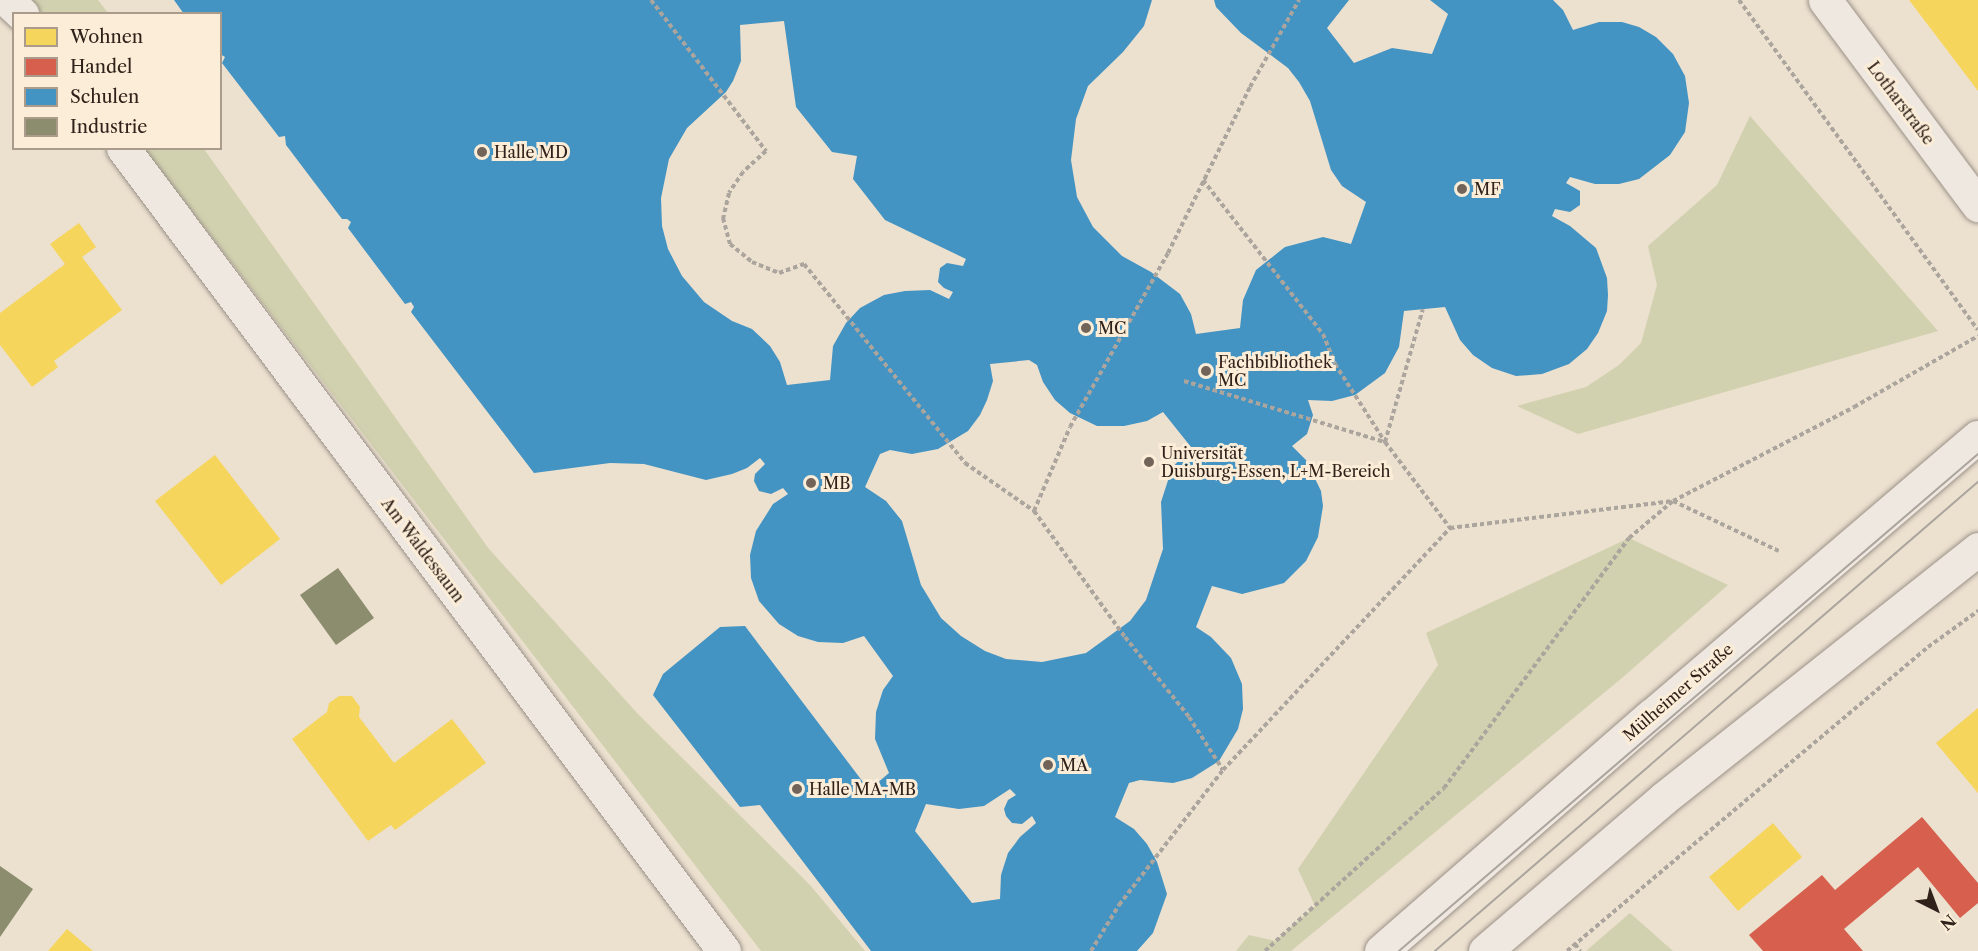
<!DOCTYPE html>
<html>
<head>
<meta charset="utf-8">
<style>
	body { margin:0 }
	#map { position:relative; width:1978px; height:951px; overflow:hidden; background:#ece0cf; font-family:"Libre Caslon Text",serif }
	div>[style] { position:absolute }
	.green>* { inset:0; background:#d1d1af }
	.homes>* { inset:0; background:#f6d55c }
	.shops>* { inset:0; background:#d6604d }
	.schools>* { inset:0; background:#4393c3 }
	.industry>* { inset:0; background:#8c8c6e }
	.path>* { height:4px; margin-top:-2px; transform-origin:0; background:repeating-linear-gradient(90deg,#aba59e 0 4.5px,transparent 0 7.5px) }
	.roads { filter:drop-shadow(0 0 2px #9b9288) drop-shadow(0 0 2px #9b9288) }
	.minor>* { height:33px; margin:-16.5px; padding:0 16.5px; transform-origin:16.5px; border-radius:16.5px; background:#efe8e0 }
	.tertiary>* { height:33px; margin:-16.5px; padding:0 16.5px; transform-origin:16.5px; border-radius:16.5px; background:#efe8e0 }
	.secondary>* { height:33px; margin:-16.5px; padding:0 16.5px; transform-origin:16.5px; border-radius:16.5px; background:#efe8e0 }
	.tram>* { height:1.5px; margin:-0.75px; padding:0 0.75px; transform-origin:0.75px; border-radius:0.75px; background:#aba59e }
	.dots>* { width:16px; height:16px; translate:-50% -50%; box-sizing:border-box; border:3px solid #fbedd7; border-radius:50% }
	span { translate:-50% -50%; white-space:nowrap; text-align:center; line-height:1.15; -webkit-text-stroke:6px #fbedd7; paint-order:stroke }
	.street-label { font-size:16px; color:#30211a }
	.poi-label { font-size:16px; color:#30211a }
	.left { translate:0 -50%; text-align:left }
	.legend { position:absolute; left:12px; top:12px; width:210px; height:138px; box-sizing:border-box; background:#fbedd7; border:2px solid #aa9b8b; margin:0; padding:8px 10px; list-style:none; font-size:18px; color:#30211a }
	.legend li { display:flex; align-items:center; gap:12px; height:30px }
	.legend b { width:30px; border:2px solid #aa9b8b }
	.north { position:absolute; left:1906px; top:879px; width:60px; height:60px; -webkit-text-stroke:4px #fbedd7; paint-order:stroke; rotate:138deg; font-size:16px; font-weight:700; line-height:24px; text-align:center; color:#30211a }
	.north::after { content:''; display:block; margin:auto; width:21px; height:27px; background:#30211a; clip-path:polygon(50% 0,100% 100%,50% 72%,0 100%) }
</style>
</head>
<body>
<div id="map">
	<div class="green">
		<div style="clip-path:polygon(30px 0,98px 0,108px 13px,40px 13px)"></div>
		<div style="clip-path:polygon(1750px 116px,1938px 331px,1578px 434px,1517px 406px,1586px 387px,1619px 365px,1641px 343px,1657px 285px,1648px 246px,1717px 185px)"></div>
		<div style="clip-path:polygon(144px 149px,204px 149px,489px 549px,637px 713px,810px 885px,865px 951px,761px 951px)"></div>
		<div style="clip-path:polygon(1629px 538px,1728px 585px,1622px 678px,1291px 951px,1236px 951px,1249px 935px,1275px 941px,1315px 906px,1298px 869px,1438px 665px,1426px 633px)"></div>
		<div style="clip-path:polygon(1630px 913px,1673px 951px,1586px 951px)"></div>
	</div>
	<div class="homes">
		<div style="clip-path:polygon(1909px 0,1978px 0,1978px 91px,1953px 58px)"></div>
		<div style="clip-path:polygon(79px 223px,96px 247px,82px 257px,122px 310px,54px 361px,58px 367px,32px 387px,0 345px,0 313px,65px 264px,50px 244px)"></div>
		<div style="clip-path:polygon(215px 455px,280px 539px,221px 585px,155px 501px)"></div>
		<div style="clip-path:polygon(339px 696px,352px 696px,360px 707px,359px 717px,394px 763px,452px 719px,486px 763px,395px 830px,391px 825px,368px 841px,292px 739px,327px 712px,329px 703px)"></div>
		<div style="clip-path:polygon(1978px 708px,1978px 793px,1936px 743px)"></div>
		<div style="clip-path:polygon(1773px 823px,1802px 857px,1738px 911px,1709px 877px)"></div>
		<div style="clip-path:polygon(67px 929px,93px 951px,48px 951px)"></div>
	</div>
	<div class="shops">
		<div style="clip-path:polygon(1922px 817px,1978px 883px,1978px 903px,1960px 918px,1918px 867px,1844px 929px,1863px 951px,1763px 951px,1749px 935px,1822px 875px,1835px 890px)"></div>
	</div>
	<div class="schools">
		<div style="clip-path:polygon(evenodd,174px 0,1152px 0,1144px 26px,1123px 52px,1088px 86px,1076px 119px,1071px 160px,1077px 197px,1093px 227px,1122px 256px,1151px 272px,1180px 294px,1191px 314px,1196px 334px,1240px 328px,1243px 300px,1256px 270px,1285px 247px,1323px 237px,1351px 244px,1366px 202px,1342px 186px,1331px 170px,1310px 101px,1299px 82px,1288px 68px,1241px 33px,1216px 7px,1214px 0,1349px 0,1327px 28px,1354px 63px,1392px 48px,1432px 54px,1448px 14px,1430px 0,1553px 0,1563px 10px,1573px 30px,1599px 22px,1622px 22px,1639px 27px,1656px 37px,1673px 54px,1685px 76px,1689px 103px,1685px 132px,1670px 155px,1639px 179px,1619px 184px,1595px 184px,1570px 177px,1566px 183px,1580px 191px,1580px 205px,1570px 212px,1555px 209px,1552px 216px,1570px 226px,1596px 248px,1607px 278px,1608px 295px,1607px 311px,1598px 333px,1587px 349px,1569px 364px,1542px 374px,1516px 376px,1492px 368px,1473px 355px,1460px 340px,1445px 307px,1404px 311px,1399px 347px,1385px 373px,1355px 395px,1332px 401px,1308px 400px,1313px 415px,1307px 434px,1292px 446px,1306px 460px,1321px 491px,1323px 506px,1318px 537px,1306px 561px,1284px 583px,1242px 594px,1212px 586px,1196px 627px,1211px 637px,1231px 658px,1242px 684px,1243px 709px,1238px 729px,1219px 761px,1192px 778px,1173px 783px,1140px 780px,1129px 783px,1115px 817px,1134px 829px,1147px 844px,1157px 862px,1167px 894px,1153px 933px,1137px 951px,871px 951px,760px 805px,740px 807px,653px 695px,663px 674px,720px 627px,745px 626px,869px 790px,889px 773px,875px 739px,876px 712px,883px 690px,893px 676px,864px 636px,843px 643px,818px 642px,798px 636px,779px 624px,759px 601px,751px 578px,750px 555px,756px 531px,773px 504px,788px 494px,783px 488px,771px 494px,759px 491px,754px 481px,755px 474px,765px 464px,760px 458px,747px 468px,732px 474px,706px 480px,644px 464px,610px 463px,534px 473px,411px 312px,414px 307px,411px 302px,405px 304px,348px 228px,351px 222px,347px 219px,342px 219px,286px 145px,285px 136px,279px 137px,222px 63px,225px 57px,220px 54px,220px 14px,184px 14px,174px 0,784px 21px,796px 107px,832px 152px,857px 156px,853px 179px,885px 220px,966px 259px,963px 266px,947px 263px,940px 268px,938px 282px,944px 288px,953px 292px,949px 299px,930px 290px,905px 291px,884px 295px,860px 308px,846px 323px,833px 346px,830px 380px,787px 385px,780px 362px,770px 346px,752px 329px,732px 321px,704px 302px,682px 276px,668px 249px,662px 226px,661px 198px,669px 159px,687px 128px,726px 92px,733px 81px,741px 61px,740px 25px,784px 21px,174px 0,1029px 360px,1037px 365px,1043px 382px,1055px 400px,1070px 413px,1097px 426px,1124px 426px,1147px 421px,1163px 412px,1191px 447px,1172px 468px,1161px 502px,1163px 549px,1146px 600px,1130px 621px,1086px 653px,1042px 662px,1006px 659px,985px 651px,961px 636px,941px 618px,921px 585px,902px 521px,886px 501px,865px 487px,880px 454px,890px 450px,912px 454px,938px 449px,968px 431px,980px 415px,987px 400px,993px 381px,990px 364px,1029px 360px,174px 0,1010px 789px,1016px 795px,1008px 800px,1004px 809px,1006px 816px,1012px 823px,1022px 824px,1032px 816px,1036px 823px,1020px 837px,1008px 853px,1001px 875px,1000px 899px,972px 903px,915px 831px,926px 804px,959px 809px,984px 806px,1010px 789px)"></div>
	</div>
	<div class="industry">
		<div style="clip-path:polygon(338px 568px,374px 618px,336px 645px,300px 595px)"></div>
		<div style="clip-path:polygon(0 866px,33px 889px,0 937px)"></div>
	</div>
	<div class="path">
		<div style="left:651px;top:0;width:190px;rotate:52.7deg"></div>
		<div style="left:766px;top:151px;width:31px;rotate:138deg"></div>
		<div style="left:743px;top:172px;width:25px;rotate:124deg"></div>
		<div style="left:729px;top:193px;width:26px;rotate:103deg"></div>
		<div style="left:723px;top:218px;width:27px;rotate:75deg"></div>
		<div style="left:730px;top:244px;width:28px;rotate:39deg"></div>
		<div style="left:752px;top:262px;width:29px;rotate:22deg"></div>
		<div style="left:779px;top:273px;width:27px;rotate:-20deg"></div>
		<div style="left:804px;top:264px;width:256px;rotate:51deg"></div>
		<div style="left:965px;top:463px;width:84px;rotate:34.8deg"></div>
		<div style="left:1034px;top:511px;width:91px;rotate:-66.8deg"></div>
		<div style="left:1070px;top:427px;width:200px;rotate:-60.6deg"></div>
		<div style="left:1168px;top:253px;width:185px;rotate:-63.7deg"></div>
		<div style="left:1250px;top:87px;width:100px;rotate:-60.6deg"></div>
		<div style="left:1739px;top:0;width:407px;rotate:54.1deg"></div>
		<div style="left:1203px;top:180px;width:195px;rotate:52.1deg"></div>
		<div style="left:1323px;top:334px;width:32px;rotate:68deg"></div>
		<div style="left:1335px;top:364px;width:93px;rotate:57.3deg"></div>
		<div style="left:1385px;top:442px;width:138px;rotate:-74.1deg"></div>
		<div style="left:1184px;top:381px;width:210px;rotate:16.9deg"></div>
		<div style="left:1385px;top:442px;width:108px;rotate:52.9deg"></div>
		<div style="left:1034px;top:511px;width:155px;rotate:54.2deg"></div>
		<div style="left:1125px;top:637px;width:102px;rotate:51.3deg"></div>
		<div style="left:1189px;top:717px;width:63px;rotate:57.3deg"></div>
		<div style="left:1575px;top:944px;width:9px;rotate:54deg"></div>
		<div style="left:1091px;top:951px;width:54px;rotate:-58.7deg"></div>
		<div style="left:1119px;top:905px;width:170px;rotate:-52.4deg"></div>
		<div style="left:1223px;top:770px;width:332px;rotate:-46.8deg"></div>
		<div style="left:1450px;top:528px;width:225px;rotate:-6.9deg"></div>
		<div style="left:1673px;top:501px;width:117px;rotate:25.3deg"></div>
		<div style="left:1265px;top:951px;width:242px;rotate:-42.3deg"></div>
		<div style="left:1444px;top:788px;width:311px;rotate:-53.5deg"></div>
		<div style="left:1629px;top:538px;width:57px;rotate:-40.1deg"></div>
		<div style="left:1673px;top:501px;width:204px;rotate:-27.4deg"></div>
		<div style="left:1854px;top:407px;width:143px;rotate:-29.8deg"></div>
		<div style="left:1567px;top:951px;width:472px;rotate:-40.1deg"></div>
		<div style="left:1928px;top:647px;width:62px;rotate:-35.8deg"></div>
	</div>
	<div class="roads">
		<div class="minor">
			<div style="left:7px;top:0;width:21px;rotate:43deg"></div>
			<div style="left:123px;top:148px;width:1003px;rotate:53.19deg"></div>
		</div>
		<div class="tertiary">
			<div style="left:1825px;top:0;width:256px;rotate:53.3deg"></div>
		</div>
		<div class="secondary">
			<div style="left:1381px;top:951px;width:359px;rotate:-41.1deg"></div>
			<div style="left:1652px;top:715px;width:428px;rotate:-40.5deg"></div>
			<div style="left:1485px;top:951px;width:235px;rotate:-40.5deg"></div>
			<div style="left:1664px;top:798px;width:401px;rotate:-38.4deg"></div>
		</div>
	</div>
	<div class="tram">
		<div style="left:1399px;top:951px;width:763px;rotate:-40.64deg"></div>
		<div style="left:1435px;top:951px;width:718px;rotate:-40.82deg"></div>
	</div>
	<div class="dots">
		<div style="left:482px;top:152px;background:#726459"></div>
		<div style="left:1462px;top:189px;background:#726459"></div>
		<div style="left:1086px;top:328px;background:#726459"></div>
		<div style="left:1206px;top:371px;background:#726459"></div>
		<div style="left:1149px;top:462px;background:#726459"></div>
		<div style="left:811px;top:483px;background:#726459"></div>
		<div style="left:1048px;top:765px;background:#726459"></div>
		<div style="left:797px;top:789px;background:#726459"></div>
	</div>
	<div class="street-label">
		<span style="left:1901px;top:103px;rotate:53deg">Lotharstraße</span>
		<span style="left:423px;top:550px;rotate:53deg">Am Waldessaum</span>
		<span style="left:1678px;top:692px;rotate:-41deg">Mülheimer Straße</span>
	</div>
	<div class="poi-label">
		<span class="left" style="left:494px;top:152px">Halle MD</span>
		<span class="left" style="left:1474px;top:189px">MF</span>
		<span class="left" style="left:1098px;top:328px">MC</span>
		<span class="left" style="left:1218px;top:371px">Fachbibliothek<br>MC</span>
		<span class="left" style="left:1161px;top:462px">Universität<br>Duisburg-Essen, L+M-Bereich</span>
		<span class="left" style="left:823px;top:483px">MB</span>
		<span class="left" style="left:1060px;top:765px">MA</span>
		<span class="left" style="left:809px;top:789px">Halle MA-MB</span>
	</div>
	<ul class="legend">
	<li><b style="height:16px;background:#f6d55c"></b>Wohnen</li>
	<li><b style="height:16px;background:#d6604d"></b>Handel</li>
	<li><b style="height:16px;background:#4393c3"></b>Schulen</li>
	<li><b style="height:16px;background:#8c8c6e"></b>Industrie</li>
	</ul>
	<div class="north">N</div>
</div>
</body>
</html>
